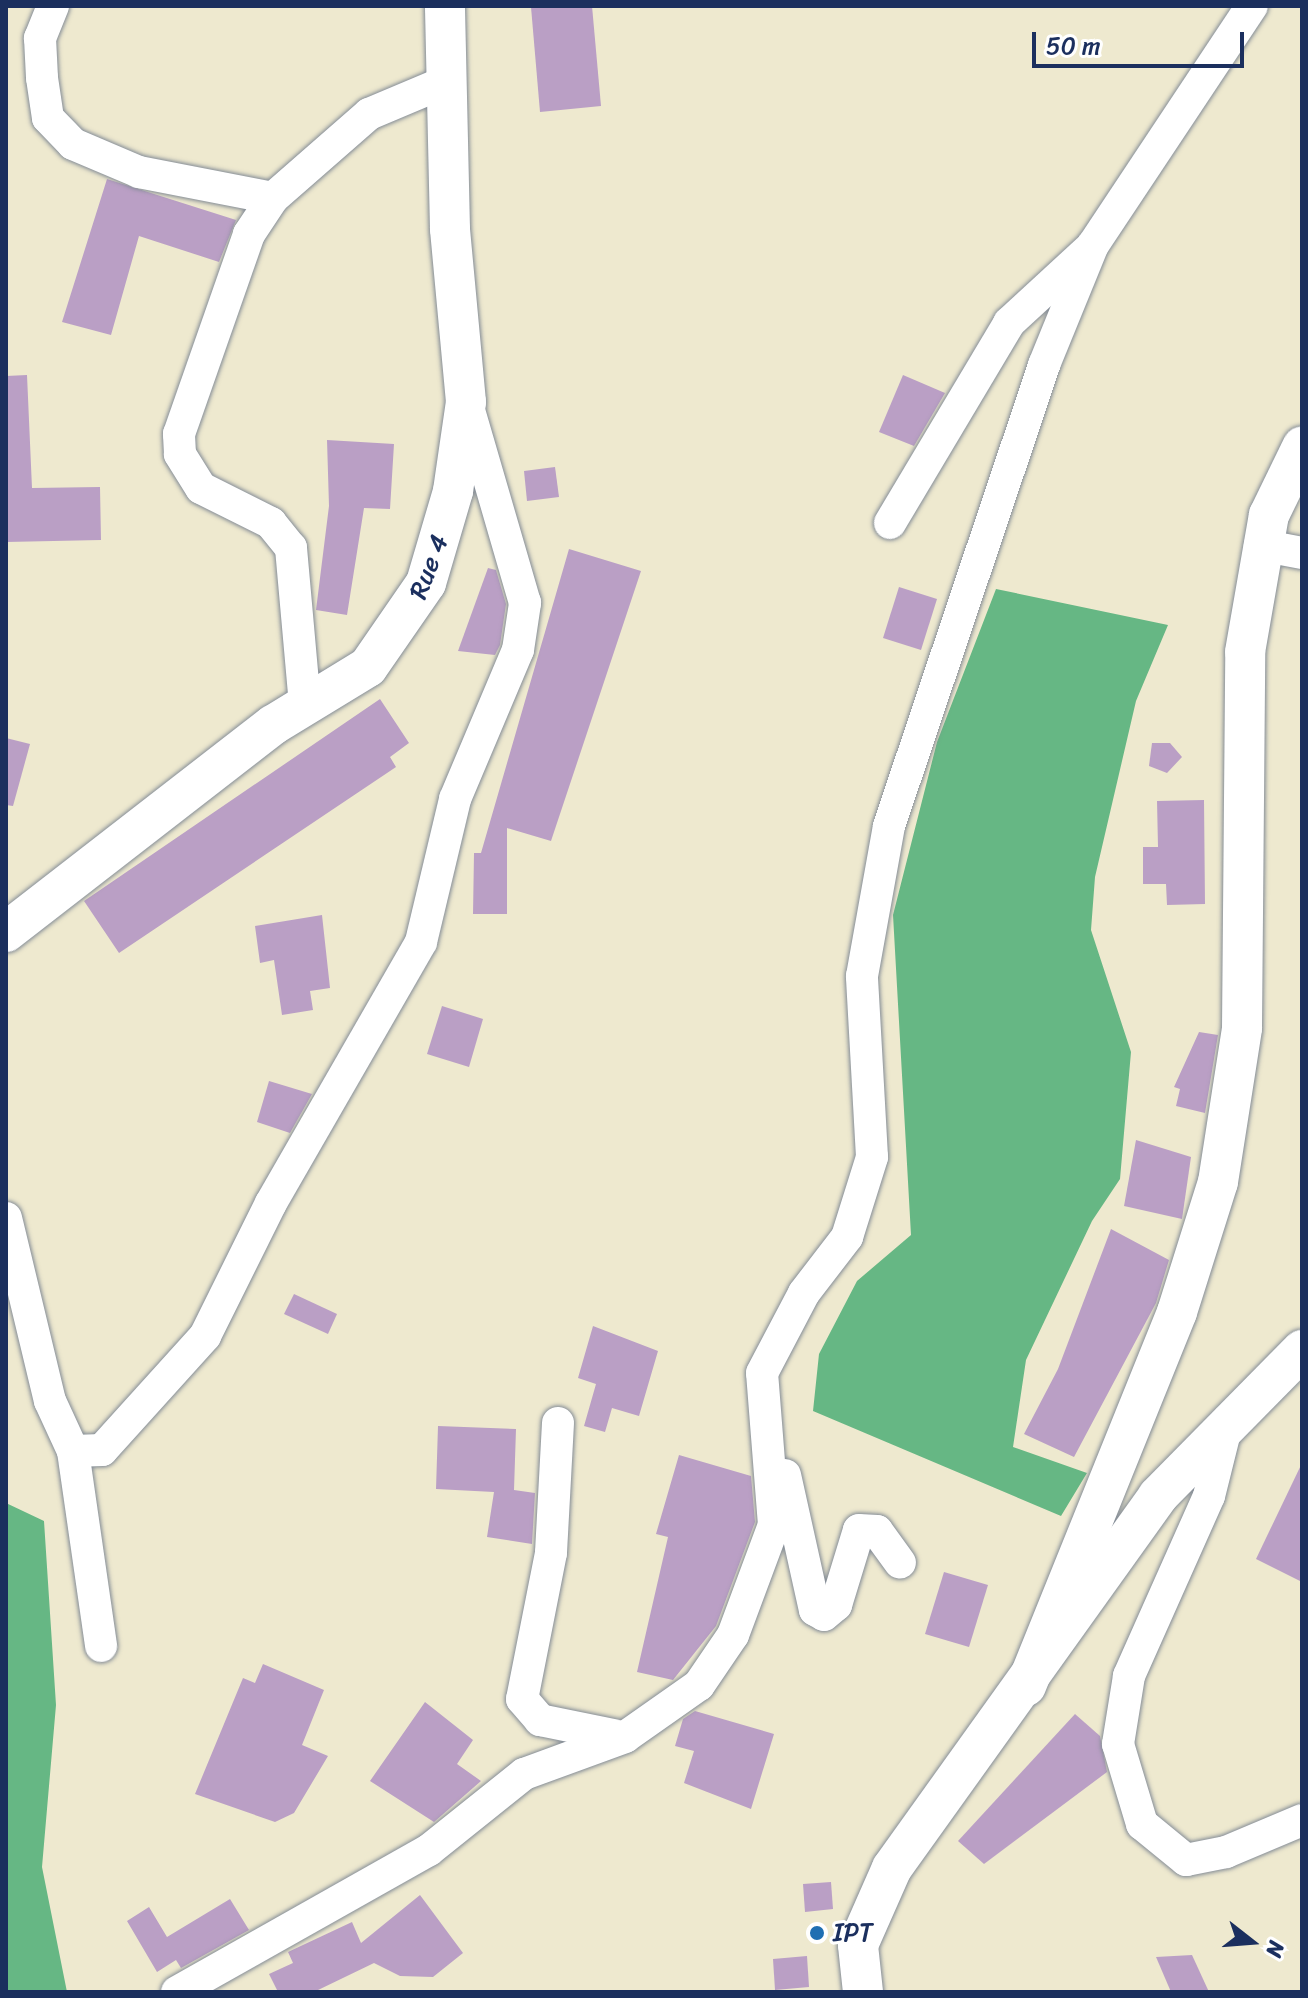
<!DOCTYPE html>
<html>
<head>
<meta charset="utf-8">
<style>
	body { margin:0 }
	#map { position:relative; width:1308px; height:1998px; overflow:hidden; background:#eee9cf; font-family:Sriracha,sans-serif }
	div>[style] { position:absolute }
	.forest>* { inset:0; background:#66b784 }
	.building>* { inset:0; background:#ba9fc5 }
	.roads { filter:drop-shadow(0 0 2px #848c96) drop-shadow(0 0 2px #848c96) }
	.minor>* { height:32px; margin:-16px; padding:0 16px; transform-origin:16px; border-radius:16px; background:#fff }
	.tertiary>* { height:40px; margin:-20px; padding:0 20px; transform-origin:20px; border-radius:20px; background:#fff }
	.dots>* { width:22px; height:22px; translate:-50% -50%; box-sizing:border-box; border:4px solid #fff; border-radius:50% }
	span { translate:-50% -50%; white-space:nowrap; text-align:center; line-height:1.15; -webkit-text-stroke:6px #fff; paint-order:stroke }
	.street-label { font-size:26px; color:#1b2f5e }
	.poi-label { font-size:26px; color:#1b2f5e }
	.left { translate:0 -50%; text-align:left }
	.frame { position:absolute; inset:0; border:8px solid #1b2f5e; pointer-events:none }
	.north { position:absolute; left:1212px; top:1902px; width:80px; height:80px; -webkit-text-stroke:6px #fff; paint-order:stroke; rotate:107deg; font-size:22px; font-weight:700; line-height:32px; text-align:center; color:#1b2f5e }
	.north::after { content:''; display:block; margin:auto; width:28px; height:36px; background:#1b2f5e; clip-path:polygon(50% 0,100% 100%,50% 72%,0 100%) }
	.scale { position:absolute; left:1032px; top:32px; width:212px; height:36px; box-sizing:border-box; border:4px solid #1b2f5e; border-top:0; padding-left:10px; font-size:24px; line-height:28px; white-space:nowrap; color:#1b2f5e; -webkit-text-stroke:6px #fff; paint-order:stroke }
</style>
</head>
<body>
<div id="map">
	<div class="forest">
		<div style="clip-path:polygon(996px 589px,1168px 625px,1136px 701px,1095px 877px,1091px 930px,1131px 1052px,1120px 1179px,1092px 1221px,1026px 1360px,1013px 1447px,1087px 1473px,1061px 1516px,813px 1411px,819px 1354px,857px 1281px,911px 1235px,893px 915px,937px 742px)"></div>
		<div style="clip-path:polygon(6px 1503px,44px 1521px,56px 1705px,42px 1867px,67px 1992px,6px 1992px)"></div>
	</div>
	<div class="building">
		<div style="clip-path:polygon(592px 6px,601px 106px,540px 112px,531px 7px)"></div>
		<div style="clip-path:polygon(107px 179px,236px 220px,219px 262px,139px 236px,111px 335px,62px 322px)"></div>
		<div style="clip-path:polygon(27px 375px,32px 488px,100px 487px,101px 540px,6px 542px,6px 376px)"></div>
		<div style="clip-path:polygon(903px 375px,945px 393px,914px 446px,879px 432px)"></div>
		<div style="clip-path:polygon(327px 440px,394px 444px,390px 509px,364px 508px,347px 615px,316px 610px,329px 506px)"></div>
		<div style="clip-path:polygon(555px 467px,559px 497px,527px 501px,524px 471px)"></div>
		<div style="clip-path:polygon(569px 549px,641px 571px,551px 841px,507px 828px,507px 914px,473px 914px,474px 853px,481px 853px)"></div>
		<div style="clip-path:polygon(488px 568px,496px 570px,506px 604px,500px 645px,495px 655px,458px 651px)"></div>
		<div style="clip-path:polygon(899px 587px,937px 599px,921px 650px,883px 638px)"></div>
		<div style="clip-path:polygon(380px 699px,409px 743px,390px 757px,396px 767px,119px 953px,84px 901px)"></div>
		<div style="clip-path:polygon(6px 738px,30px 744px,13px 806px,6px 805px)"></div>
		<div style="clip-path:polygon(1152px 743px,1170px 743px,1182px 757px,1167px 773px,1149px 766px)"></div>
		<div style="clip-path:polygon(1204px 800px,1205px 904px,1167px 905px,1166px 884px,1143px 884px,1143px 847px,1158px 847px,1157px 801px)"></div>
		<div style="clip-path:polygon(322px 915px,330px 988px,310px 991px,313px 1010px,282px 1015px,274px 960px,260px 963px,255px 926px)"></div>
		<div style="clip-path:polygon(442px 1006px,483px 1019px,469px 1067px,427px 1054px)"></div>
		<div style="clip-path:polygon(1199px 1032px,1218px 1035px,1205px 1113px,1176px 1106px,1180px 1089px,1174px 1087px)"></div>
		<div style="clip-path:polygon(269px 1081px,312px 1094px,290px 1133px,257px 1122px)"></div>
		<div style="clip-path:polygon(1136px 1140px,1191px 1157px,1182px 1219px,1124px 1206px)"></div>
		<div style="clip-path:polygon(1111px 1229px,1169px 1260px,1156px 1303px,1074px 1457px,1024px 1434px,1058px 1369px)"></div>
		<div style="clip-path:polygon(294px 1294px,337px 1314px,328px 1334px,284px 1314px)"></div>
		<div style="clip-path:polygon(593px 1326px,658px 1351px,639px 1416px,612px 1408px,605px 1432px,584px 1426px,596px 1384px,578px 1378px)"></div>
		<div style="clip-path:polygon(438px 1426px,516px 1429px,514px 1490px,535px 1493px,532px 1544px,487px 1537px,494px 1492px,436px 1489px)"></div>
		<div style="clip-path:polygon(679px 1455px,751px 1476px,755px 1522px,716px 1626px,673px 1680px,637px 1672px,668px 1537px,656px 1534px)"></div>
		<div style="clip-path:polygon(1302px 1463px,1302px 1582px,1256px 1559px)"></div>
		<div style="clip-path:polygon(944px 1572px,988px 1585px,969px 1647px,925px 1634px)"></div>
		<div style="clip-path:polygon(263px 1664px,324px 1690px,302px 1745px,328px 1756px,294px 1813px,275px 1822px,195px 1794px,243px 1678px,255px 1683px)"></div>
		<div style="clip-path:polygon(425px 1702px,473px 1740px,457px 1764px,481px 1781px,434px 1822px,370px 1781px)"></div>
		<div style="clip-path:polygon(695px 1711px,774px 1734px,751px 1809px,684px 1783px,694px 1751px,675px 1746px,683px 1719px)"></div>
		<div style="clip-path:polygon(1075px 1714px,1100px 1736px,1107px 1772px,984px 1864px,958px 1841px)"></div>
		<div style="clip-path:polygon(831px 1882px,833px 1909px,805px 1912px,803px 1884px)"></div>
		<div style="clip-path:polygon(420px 1895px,463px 1953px,433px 1977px,400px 1976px,374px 1963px,316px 1991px,278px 1992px,269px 1974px,293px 1963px,288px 1952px,352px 1922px,361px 1943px)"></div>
		<div style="clip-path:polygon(230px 1899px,249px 1930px,181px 1968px,176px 1960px,157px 1972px,127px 1921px,149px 1907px,167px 1937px)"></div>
		<div style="clip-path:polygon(1192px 1955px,1209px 1992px,1171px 1992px,1156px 1957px)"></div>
		<div style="clip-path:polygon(807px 1956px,809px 1987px,775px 1990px,773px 1959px)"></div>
	</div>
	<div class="roads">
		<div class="minor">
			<div style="left:53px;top:6px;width:35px;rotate:112deg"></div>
			<div style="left:40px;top:38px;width:40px;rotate:87.1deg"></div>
			<div style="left:42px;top:78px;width:40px;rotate:81.5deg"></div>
			<div style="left:48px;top:118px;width:36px;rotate:46deg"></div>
			<div style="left:73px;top:144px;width:72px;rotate:23deg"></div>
			<div style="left:139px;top:172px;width:136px;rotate:11deg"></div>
			<div style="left:890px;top:523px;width:233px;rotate:-59.2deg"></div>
			<div style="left:1009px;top:323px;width:108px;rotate:-42.7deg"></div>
			<div style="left:1260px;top:545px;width:43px;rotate:10.8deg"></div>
			<div style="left:305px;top:705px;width:158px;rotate:-95.1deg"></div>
			<div style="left:291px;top:548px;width:32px;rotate:-129deg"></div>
			<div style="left:271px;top:523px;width:78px;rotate:-153.4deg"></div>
			<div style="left:201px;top:488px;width:40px;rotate:-122deg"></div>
			<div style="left:180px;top:454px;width:20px;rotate:-93deg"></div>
			<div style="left:179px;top:434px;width:212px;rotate:-70.7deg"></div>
			<div style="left:249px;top:234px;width:43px;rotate:-56.3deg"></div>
			<div style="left:273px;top:198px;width:128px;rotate:-41.2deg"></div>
			<div style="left:369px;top:114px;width:85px;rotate:-22.9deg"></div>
			<div style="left:6px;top:1218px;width:188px;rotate:76.5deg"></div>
			<div style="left:50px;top:1401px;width:55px;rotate:65.3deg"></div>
			<div style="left:73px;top:1451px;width:29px;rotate:-2deg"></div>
			<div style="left:102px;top:1450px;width:154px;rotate:-47.9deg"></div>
			<div style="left:205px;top:1336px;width:148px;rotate:-63.6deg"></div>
			<div style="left:271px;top:1203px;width:301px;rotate:-60.1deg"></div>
			<div style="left:421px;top:942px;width:147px;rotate:-76.6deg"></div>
			<div style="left:455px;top:799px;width:162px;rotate:-67.1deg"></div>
			<div style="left:518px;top:650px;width:48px;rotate:-81.5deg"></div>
			<div style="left:525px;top:603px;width:207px;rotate:-106.2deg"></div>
			<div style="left:1228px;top:1420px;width:78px;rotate:104deg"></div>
			<div style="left:1209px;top:1496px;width:197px;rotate:114deg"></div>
			<div style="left:1129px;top:1676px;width:69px;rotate:99.2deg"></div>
			<div style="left:1118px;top:1744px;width:84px;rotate:73.3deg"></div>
			<div style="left:1142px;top:1824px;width:57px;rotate:39.3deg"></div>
			<div style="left:1186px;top:1860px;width:41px;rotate:-11.3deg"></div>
			<div style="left:1226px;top:1852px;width:82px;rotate:-22.8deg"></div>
			<div style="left:558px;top:1423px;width:130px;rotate:93.1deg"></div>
			<div style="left:551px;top:1553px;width:149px;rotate:101.2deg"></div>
			<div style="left:522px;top:1699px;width:28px;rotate:49deg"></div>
			<div style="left:540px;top:1720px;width:76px;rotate:11.5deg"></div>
			<div style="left:73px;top:1451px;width:197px;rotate:81.8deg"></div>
			<div style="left:785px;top:1475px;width:138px;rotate:77.5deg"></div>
			<div style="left:815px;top:1610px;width:10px;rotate:29deg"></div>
			<div style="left:824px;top:1615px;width:16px;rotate:-40deg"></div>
			<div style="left:836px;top:1605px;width:78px;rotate:-73deg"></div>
			<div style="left:859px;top:1530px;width:18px;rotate:3deg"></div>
			<div style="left:877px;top:1531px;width:39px;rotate:54deg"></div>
			<div style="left:177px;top:1992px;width:289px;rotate:-29.4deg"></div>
			<div style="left:429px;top:1850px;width:122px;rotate:-38.7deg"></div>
			<div style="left:524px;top:1774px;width:108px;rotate:-20.1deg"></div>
			<div style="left:625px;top:1737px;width:90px;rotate:-35.1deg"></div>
			<div style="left:699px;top:1685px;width:60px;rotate:-55.8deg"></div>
			<div style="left:733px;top:1635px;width:117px;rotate:-69.6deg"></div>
			<div style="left:774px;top:1525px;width:152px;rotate:-94.5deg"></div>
			<div style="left:762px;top:1373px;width:90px;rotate:-62.3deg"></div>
			<div style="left:804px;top:1293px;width:71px;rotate:-52.5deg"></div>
			<div style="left:847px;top:1237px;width:84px;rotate:-72.6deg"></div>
			<div style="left:872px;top:1157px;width:181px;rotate:-93.2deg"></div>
			<div style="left:862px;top:976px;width:152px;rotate:-79.8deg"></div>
			<div style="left:889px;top:826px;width:486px;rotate:-71.4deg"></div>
			<div style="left:1044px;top:365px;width:130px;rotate:-67.8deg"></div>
			<div style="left:1093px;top:245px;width:287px;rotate:-56.4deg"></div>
		</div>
		<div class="tertiary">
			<div style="left:6px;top:932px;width:338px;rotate:-37.8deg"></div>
			<div style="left:273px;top:725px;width:111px;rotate:-31.4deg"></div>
			<div style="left:368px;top:667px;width:102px;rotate:-55.4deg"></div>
			<div style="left:426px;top:583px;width:96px;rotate:-73.6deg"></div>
			<div style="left:453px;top:491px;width:90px;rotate:-81.7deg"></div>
			<div style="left:466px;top:402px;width:174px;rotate:-95.3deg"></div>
			<div style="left:450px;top:229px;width:223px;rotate:-91.3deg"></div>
			<div style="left:1026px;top:1686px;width:403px;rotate:-68deg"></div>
			<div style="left:1177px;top:1312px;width:136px;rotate:-72.5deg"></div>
			<div style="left:1218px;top:1182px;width:156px;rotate:-81.1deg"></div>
			<div style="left:1242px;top:1028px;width:376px;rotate:-89.5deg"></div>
			<div style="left:1245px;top:652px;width:139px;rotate:-80.1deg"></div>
			<div style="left:1269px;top:515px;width:76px;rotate:-64.1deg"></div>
			<div style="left:863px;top:1992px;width:47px;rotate:-96.1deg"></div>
			<div style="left:858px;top:1945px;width:84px;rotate:-66.2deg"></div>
			<div style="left:892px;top:1868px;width:457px;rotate:-54.4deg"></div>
			<div style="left:1158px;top:1496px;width:205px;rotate:-45.4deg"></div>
		</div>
	</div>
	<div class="dots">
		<div style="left:817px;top:1933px;background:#1f6fb2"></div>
	</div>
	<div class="street-label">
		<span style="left:429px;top:567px;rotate:-69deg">Rue 4</span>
	</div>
	<div class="poi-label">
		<span class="left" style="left:833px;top:1933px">IPT</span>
	</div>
	<div class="frame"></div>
	<div class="north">N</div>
	<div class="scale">50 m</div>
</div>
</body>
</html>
